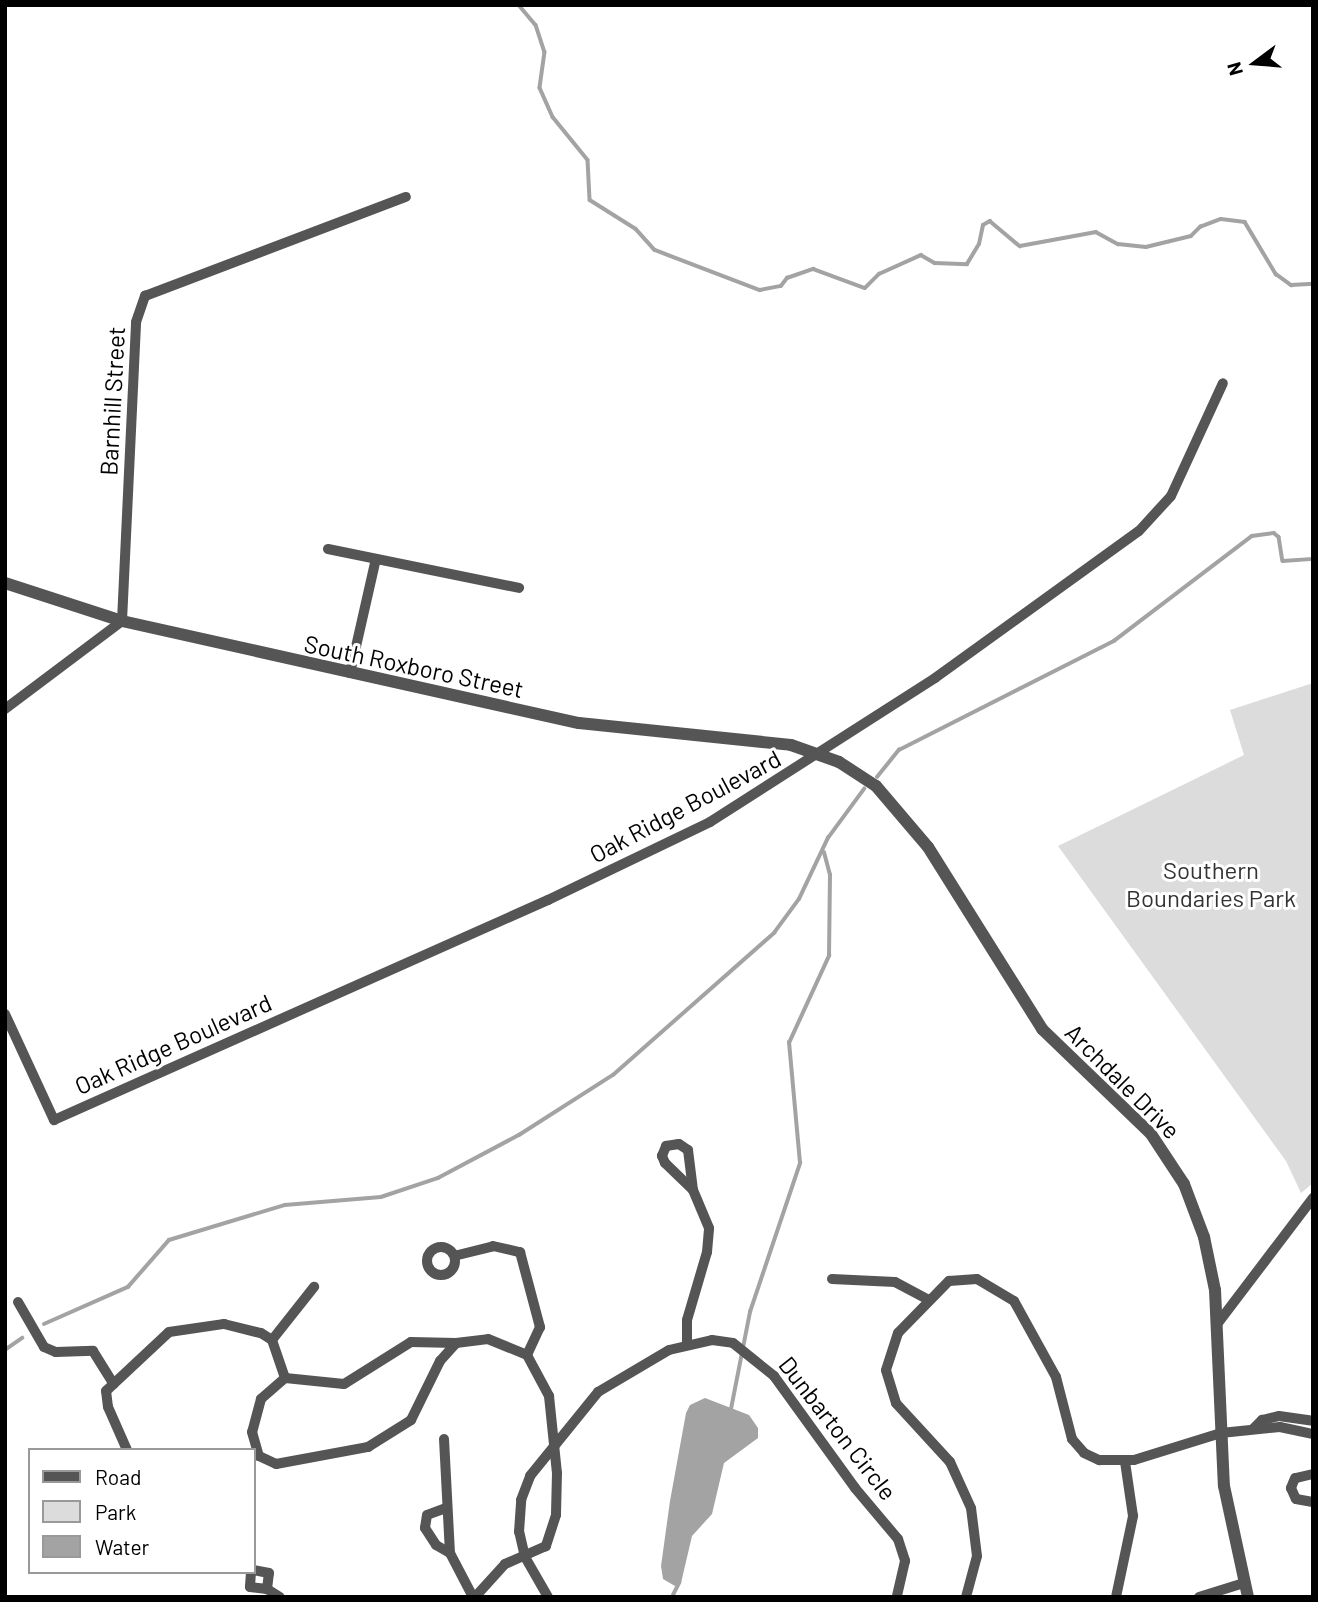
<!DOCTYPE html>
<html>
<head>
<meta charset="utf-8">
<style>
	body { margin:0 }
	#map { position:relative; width:1318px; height:1602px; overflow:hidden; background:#fff; font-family:Barlow,sans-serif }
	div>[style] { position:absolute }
	.green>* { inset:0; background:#dcdcdc }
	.water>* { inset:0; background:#a3a3a3 }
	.stream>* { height:3.5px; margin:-1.75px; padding:0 1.75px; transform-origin:1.75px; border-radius:1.75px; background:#a3a3a3 }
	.minor>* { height:10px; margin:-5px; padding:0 5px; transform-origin:5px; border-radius:5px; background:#555 }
	.minor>.ring { margin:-5px; padding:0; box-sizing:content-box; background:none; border:10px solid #555; border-radius:50% }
	.tertiary>* { height:12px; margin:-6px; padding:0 6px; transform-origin:6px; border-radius:6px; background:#555 }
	span { translate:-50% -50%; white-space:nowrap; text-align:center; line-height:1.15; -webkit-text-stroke:6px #fff; paint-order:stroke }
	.street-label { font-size:24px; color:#000 }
	.park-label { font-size:24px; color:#333 }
	.frame { position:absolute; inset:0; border:7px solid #000; pointer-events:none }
	.legend { position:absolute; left:28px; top:1448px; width:228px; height:126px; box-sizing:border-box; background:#fff; border:2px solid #999; margin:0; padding:9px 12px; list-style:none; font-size:21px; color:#000 }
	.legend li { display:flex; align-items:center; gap:14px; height:35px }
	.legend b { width:35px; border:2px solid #999 }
	.north { position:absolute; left:1220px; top:28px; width:70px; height:70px; -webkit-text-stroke:5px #fff; paint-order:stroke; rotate:254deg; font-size:19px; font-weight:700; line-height:28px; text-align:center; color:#000 }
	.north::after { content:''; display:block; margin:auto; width:24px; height:32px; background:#000; clip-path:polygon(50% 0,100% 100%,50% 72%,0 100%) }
</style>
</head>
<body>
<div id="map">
	<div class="green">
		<div style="clip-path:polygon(1313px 683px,1313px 1183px,1301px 1193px,1286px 1161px,1058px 846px,1244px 755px,1230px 710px)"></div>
	</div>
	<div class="water">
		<div style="clip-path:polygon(705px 1398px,749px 1415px,758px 1428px,758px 1438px,724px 1463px,712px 1514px,692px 1536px,681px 1583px,675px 1586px,663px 1579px,661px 1566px,670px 1501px,686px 1413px,690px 1405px)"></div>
	</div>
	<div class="stream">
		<div style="left:519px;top:5px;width:26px;rotate:50deg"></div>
		<div style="left:536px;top:25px;width:28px;rotate:72deg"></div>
		<div style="left:545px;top:52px;width:36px;rotate:98deg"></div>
		<div style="left:540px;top:88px;width:32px;rotate:66deg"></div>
		<div style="left:553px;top:117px;width:55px;rotate:50.9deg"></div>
		<div style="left:588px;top:160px;width:40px;rotate:87.1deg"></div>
		<div style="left:590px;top:200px;width:54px;rotate:32.2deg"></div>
		<div style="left:636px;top:229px;width:28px;rotate:48deg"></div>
		<div style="left:655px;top:250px;width:112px;rotate:20.9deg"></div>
		<div style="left:760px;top:290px;width:21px;rotate:-11deg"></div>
		<div style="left:781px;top:286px;width:10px;rotate:-53deg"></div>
		<div style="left:787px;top:278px;width:28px;rotate:-19deg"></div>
		<div style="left:813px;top:269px;width:55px;rotate:20.1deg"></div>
		<div style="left:865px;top:288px;width:20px;rotate:-45deg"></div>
		<div style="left:879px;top:274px;width:46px;rotate:-24.3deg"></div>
		<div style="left:921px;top:255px;width:16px;rotate:30deg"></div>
		<div style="left:935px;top:263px;width:32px;rotate:2deg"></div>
		<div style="left:967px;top:264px;width:23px;rotate:-59deg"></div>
		<div style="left:979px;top:244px;width:19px;rotate:-78deg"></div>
		<div style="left:983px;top:225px;width:8px;rotate:-30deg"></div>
		<div style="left:990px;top:221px;width:39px;rotate:40deg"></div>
		<div style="left:1020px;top:246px;width:77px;rotate:-10.4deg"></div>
		<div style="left:1096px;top:232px;width:25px;rotate:29deg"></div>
		<div style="left:1118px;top:244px;width:28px;rotate:6deg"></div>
		<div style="left:1146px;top:247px;width:46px;rotate:-13.7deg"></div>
		<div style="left:1191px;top:236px;width:13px;rotate:-45deg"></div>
		<div style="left:1200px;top:227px;width:22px;rotate:-21deg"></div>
		<div style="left:1221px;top:219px;width:24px;rotate:7deg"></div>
		<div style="left:1245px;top:222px;width:61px;rotate:59.2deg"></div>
		<div style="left:1276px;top:274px;width:19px;rotate:36deg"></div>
		<div style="left:1291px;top:285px;width:22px;rotate:-3deg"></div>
		<div style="left:877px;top:777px;width:35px;rotate:-51deg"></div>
		<div style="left:899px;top:750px;width:241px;rotate:-26.9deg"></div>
		<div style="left:1114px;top:641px;width:173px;rotate:-37.3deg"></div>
		<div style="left:1252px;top:536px;width:22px;rotate:-8deg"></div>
		<div style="left:1274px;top:533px;width:6px;rotate:39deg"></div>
		<div style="left:1279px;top:537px;width:24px;rotate:81deg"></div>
		<div style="left:1283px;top:561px;width:30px;rotate:-4deg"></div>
		<div style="left:44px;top:1324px;width:92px;rotate:-23.8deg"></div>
		<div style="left:128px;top:1287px;width:62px;rotate:-48.9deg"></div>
		<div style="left:169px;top:1240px;width:121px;rotate:-16.8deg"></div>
		<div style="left:285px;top:1205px;width:96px;rotate:-4.8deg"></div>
		<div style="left:381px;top:1197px;width:60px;rotate:-18.4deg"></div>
		<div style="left:438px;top:1178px;width:92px;rotate:-28deg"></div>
		<div style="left:519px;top:1135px;width:112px;rotate:-32.6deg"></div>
		<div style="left:613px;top:1075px;width:215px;rotate:-41.4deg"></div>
		<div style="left:774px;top:933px;width:42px;rotate:-53.7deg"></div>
		<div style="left:799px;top:899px;width:68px;rotate:-64.6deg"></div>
		<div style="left:828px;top:838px;width:61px;rotate:-53.7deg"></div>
		<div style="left:5px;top:1350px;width:21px;rotate:-35deg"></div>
		<div style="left:731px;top:1409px;width:99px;rotate:-78.9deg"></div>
		<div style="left:750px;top:1312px;width:157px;rotate:-71.4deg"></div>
		<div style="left:800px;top:1163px;width:121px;rotate:-95.2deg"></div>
		<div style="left:789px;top:1043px;width:96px;rotate:-65.3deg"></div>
		<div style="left:829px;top:956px;width:81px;rotate:-89.3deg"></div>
		<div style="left:830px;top:875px;width:23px;rotate:-105deg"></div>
		<div style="left:672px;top:1597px;width:16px;rotate:-63deg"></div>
	</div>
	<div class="minor">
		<div style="left:328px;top:549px;width:195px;rotate:11.5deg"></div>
		<div style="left:350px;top:673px;width:117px;rotate:-77.2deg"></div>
		<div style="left:5px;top:709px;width:146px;rotate:-36.9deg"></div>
		<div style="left:122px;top:621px;width:299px;rotate:-87.3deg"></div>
		<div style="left:136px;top:322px;width:28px;rotate:-71deg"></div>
		<div style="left:145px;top:296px;width:279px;rotate:-20.8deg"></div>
		<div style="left:5px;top:1014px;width:117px;rotate:65.2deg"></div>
		<div style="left:54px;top:1120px;width:541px;rotate:-24.01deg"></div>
		<div style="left:548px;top:900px;width:180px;rotate:-25.7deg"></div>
		<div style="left:710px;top:822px;width:267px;rotate:-32.6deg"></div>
		<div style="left:935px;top:678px;width:251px;rotate:-35.8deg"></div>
		<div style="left:1139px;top:531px;width:47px;rotate:-47.6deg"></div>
		<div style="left:1171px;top:496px;width:124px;rotate:-65.3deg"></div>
		<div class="ring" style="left:427px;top:1247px;width:18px;height:18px"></div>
		<div style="left:458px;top:1255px;width:36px;rotate:-14deg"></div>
		<div style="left:493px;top:1246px;width:28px;rotate:13deg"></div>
		<div style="left:520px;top:1252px;width:78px;rotate:75.1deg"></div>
		<div style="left:540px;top:1327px;width:31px;rotate:115deg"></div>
		<div style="left:832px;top:1279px;width:63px;rotate:2.7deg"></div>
		<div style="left:895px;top:1282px;width:36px;rotate:28deg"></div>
		<div style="left:18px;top:1302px;width:52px;rotate:60deg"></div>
		<div style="left:44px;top:1347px;width:13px;rotate:23deg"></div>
		<div style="left:56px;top:1352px;width:37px;rotate:-2deg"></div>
		<div style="left:93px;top:1351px;width:39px;rotate:58deg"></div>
		<div style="left:1218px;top:1323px;width:157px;rotate:-52.8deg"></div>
		<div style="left:272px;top:1340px;width:68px;rotate:-51.6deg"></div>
		<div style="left:456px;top:1343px;width:45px;rotate:-178.7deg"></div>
		<div style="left:411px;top:1342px;width:79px;rotate:147.9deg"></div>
		<div style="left:344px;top:1384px;width:59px;rotate:-174.2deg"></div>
		<div style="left:285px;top:1378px;width:32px;rotate:139deg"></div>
		<div style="left:261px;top:1399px;width:34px;rotate:105deg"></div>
		<div style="left:252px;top:1432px;width:25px;rotate:74deg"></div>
		<div style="left:259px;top:1456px;width:19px;rotate:25deg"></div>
		<div style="left:276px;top:1464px;width:94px;rotate:-10.5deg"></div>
		<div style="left:368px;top:1447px;width:51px;rotate:-32.1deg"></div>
		<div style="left:411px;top:1420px;width:66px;rotate:-63.8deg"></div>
		<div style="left:440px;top:1361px;width:24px;rotate:-48deg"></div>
		<div style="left:456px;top:1343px;width:32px;rotate:-7deg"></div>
		<div style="left:488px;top:1339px;width:42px;rotate:22.3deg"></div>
		<div style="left:527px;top:1355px;width:47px;rotate:61.8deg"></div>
		<div style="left:549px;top:1396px;width:77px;rotate:84.1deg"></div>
		<div style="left:557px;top:1473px;width:42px;rotate:91.4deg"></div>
		<div style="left:556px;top:1515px;width:33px;rotate:108deg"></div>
		<div style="left:546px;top:1546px;width:45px;rotate:156.3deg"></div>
		<div style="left:505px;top:1564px;width:45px;rotate:132.3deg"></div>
		<div style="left:687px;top:1343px;width:23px;rotate:-90deg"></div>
		<div style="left:687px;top:1320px;width:71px;rotate:-73.6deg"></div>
		<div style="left:707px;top:1252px;width:24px;rotate:-85deg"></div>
		<div style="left:709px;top:1228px;width:41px;rotate:-112.8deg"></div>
		<div style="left:693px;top:1190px;width:39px;rotate:-136deg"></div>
		<div style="left:665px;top:1163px;width:8px;rotate:-113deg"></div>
		<div style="left:662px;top:1156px;width:11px;rotate:-68deg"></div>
		<div style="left:666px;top:1146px;width:13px;rotate:-9deg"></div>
		<div style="left:679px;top:1144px;width:11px;rotate:34deg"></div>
		<div style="left:688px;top:1150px;width:40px;rotate:82.9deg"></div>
		<div style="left:1253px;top:1429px;width:13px;rotate:-45deg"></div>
		<div style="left:1262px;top:1420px;width:17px;rotate:-13deg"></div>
		<div style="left:1279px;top:1416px;width:34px;rotate:8deg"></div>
		<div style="left:444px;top:1439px;width:114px;rotate:87deg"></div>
		<div style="left:450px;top:1553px;width:50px;rotate:62.4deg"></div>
		<div style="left:127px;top:1450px;width:47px;rotate:-113.8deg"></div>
		<div style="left:108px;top:1407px;width:16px;rotate:-97deg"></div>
		<div style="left:106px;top:1391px;width:86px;rotate:-43.1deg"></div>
		<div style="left:169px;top:1332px;width:56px;rotate:-8.3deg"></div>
		<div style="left:224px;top:1324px;width:38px;rotate:14deg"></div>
		<div style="left:261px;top:1333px;width:13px;rotate:32deg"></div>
		<div style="left:272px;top:1340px;width:40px;rotate:71.1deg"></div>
		<div style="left:1313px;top:1474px;width:18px;rotate:167deg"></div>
		<div style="left:1295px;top:1478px;width:11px;rotate:112deg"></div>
		<div style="left:1291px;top:1488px;width:12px;rotate:66deg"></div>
		<div style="left:1296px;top:1499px;width:17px;rotate:10deg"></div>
		<div style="left:446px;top:1508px;width:20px;rotate:160deg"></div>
		<div style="left:427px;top:1515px;width:13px;rotate:99deg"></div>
		<div style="left:425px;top:1528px;width:20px;rotate:57deg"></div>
		<div style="left:436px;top:1545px;width:16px;rotate:30deg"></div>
		<div style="left:251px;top:1572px;width:15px;rotate:94deg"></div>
		<div style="left:250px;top:1587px;width:17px;rotate:7deg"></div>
		<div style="left:267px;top:1589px;width:16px;rotate:-83deg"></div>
		<div style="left:269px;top:1573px;width:15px;rotate:-169deg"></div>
		<div style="left:267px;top:1589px;width:15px;rotate:32deg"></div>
		<div style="left:548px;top:1597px;width:46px;rotate:-119.9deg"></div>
		<div style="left:525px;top:1557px;width:26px;rotate:-103deg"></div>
		<div style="left:519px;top:1532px;width:32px;rotate:-86deg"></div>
		<div style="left:521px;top:1500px;width:26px;rotate:-69deg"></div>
		<div style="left:530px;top:1476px;width:108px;rotate:-51deg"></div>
		<div style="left:598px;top:1392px;width:82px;rotate:-30.6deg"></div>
		<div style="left:669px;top:1350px;width:44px;rotate:-13.1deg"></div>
		<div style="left:712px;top:1340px;width:21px;rotate:8deg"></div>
		<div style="left:733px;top:1343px;width:53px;rotate:38.8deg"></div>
		<div style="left:774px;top:1376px;width:138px;rotate:54.1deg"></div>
		<div style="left:855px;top:1488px;width:67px;rotate:49.9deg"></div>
		<div style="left:898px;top:1539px;width:23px;rotate:72deg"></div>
		<div style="left:905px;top:1561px;width:37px;rotate:103deg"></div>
		<div style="left:966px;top:1597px;width:42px;rotate:-75deg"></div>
		<div style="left:977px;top:1556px;width:48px;rotate:-97.1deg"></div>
		<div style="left:971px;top:1508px;width:51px;rotate:-114.5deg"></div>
		<div style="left:950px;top:1462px;width:80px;rotate:-132.5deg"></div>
		<div style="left:896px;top:1403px;width:34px;rotate:-107deg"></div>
		<div style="left:886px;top:1370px;width:39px;rotate:-72deg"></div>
		<div style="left:898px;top:1333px;width:73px;rotate:-45.6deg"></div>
		<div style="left:949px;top:1281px;width:28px;rotate:-4deg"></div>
		<div style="left:977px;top:1279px;width:43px;rotate:30.7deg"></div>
		<div style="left:1014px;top:1301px;width:87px;rotate:61.1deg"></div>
		<div style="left:1056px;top:1377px;width:64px;rotate:75.5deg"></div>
		<div style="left:1072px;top:1439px;width:18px;rotate:49deg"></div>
		<div style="left:1084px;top:1453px;width:17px;rotate:25deg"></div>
		<div style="left:1099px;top:1460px;width:35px"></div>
		<div style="left:1134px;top:1460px;width:91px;rotate:-17.2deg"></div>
		<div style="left:1221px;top:1433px;width:59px;rotate:-5.8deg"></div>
		<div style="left:1280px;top:1427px;width:34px;rotate:12deg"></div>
		<div style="left:1116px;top:1597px;width:83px;rotate:-78.1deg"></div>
		<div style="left:1133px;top:1516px;width:55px;rotate:-98.4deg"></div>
		<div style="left:1199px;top:1597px;width:47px;rotate:-17.3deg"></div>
	</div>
	<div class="tertiary">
		<div style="left:5px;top:583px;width:123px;rotate:18deg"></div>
		<div style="left:122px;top:621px;width:468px;rotate:12.6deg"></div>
		<div style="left:579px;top:723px;width:213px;rotate:5.9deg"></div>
		<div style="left:791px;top:745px;width:51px;rotate:19.5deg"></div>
		<div style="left:839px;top:762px;width:44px;rotate:33deg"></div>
		<div style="left:876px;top:786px;width:80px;rotate:49.6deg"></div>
		<div style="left:928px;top:847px;width:215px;rotate:57.9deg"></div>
		<div style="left:1042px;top:1029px;width:151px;rotate:43.9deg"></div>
		<div style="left:1151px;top:1134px;width:60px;rotate:56.6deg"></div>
		<div style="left:1184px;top:1184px;width:57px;rotate:69.3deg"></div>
		<div style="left:1204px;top:1237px;width:54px;rotate:78.3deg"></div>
		<div style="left:1215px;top:1290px;width:196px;rotate:87.4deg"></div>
		<div style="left:1224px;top:1486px;width:114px;rotate:77.8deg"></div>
	</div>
	<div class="street-label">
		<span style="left:112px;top:401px;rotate:-87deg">Barnhill Street</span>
		<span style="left:414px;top:666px;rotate:12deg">South Roxboro Street</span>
		<span style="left:685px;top:806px;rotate:-28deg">Oak Ridge Boulevard</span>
		<span style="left:173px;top:1044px;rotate:-24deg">Oak Ridge Boulevard</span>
		<span style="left:1123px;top:1081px;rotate:45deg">Archdale Drive</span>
		<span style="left:838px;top:1428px;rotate:52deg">Dunbarton Circle</span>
	</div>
	<div class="park-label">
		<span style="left:1211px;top:884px">Southern<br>Boundaries Park</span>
	</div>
	<div class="frame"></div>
	<ul class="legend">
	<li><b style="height:9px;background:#555"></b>Road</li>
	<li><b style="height:19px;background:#dcdcdc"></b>Park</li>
	<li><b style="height:19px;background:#a3a3a3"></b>Water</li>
	</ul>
	<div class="north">N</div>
</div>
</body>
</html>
